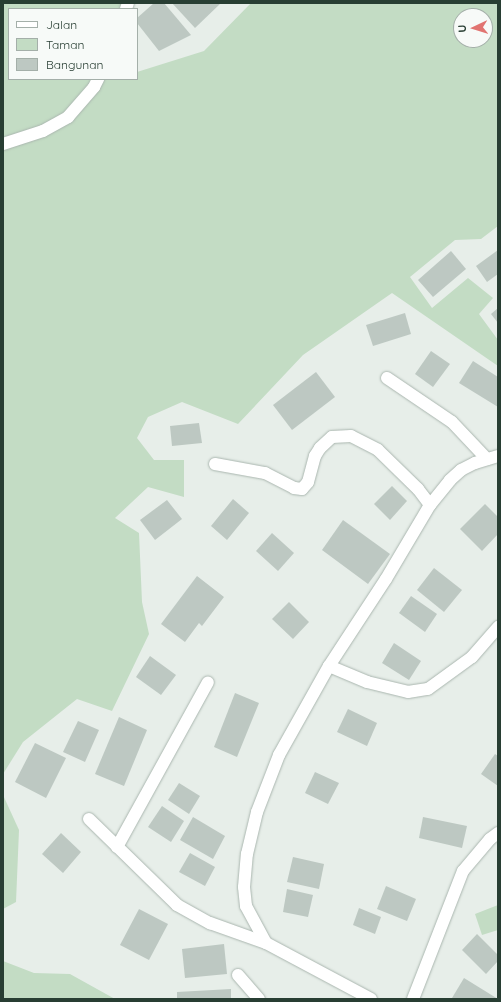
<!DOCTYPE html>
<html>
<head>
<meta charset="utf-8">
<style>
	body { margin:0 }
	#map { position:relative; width:501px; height:1002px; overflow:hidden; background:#e7eee9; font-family:Quicksand,sans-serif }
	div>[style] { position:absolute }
	.green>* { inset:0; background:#c3dcc4 }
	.building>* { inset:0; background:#bdc8c2 }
	.roads { filter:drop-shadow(0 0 1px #aab6af) drop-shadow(0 0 1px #aab6af) }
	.street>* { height:12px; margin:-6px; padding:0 6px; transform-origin:6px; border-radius:6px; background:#fff }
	span { translate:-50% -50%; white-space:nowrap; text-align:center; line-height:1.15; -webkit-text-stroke:4px #f7faf8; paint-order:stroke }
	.frame { position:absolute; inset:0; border:4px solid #283e33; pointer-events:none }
	.legend { position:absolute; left:8px; top:8px; width:130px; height:72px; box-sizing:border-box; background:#f7faf8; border:1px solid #a4afa9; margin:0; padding:5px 7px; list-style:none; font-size:12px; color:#283e33 }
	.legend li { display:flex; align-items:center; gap:8px; height:20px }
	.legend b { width:20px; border:1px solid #a4afa9 }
	.north { position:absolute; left:453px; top:8px; width:40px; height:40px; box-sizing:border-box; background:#f7faf8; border:1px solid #a4afa9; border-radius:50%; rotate:266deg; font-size:11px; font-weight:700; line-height:16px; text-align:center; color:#283e33 }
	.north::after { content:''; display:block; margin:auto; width:14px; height:18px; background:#e17471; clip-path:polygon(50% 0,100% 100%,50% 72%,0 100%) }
</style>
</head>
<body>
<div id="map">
	<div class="green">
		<div style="clip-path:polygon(evenodd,3px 3px,132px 3px,131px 9px,9px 9px,9px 79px,137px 79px,137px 72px,204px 51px,251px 3px,498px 3px,498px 226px,481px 239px,455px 240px,410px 277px,432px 308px,468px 278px,493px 298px,479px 314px,498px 340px,498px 366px,392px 293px,303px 355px,238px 424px,182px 402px,148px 417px,137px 438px,154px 460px,184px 460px,184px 497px,148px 487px,115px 518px,139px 533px,142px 602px,149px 634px,112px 711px,77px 699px,23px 742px,3px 774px,3px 3px,461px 16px,485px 16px,485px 40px,461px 40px,461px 16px)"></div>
		<div style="clip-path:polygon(3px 795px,19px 830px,16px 902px,3px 909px)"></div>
		<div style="clip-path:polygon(498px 905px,498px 930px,482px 935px,475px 914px)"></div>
		<div style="clip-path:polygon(3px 961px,34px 973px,70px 974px,115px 999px,3px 999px)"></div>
	</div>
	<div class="building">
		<div style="clip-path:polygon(154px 3px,164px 3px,191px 35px,159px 51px,137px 23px,137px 18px)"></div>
		<div style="clip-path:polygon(172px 3px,221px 3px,195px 28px)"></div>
		<div style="clip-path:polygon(498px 250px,498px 274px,487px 282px,476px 266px)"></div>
		<div style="clip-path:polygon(451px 251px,466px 269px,433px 297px,418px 280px)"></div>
		<div style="clip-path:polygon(498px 308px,498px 323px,491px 314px)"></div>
		<div style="clip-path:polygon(405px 313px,411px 334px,373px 346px,366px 325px)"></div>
		<div style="clip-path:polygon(431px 351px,450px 364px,433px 387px,415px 374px)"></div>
		<div style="clip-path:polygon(473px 361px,498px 377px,498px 407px,459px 383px)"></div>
		<div style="clip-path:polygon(316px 372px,335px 397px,292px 430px,273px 405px)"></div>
		<div style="clip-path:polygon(199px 423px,202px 443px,172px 446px,170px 426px)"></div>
		<div style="clip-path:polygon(392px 486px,407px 501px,390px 520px,374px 504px)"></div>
		<div style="clip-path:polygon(233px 499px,249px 513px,227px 540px,211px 526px)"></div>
		<div style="clip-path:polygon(167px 500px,182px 519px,155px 540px,140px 520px)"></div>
		<div style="clip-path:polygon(485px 504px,498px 517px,498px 534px,482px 551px,460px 529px)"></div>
		<div style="clip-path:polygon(343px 520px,390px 554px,368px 584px,322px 550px)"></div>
		<div style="clip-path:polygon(272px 533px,294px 553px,278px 571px,256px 551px)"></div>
		<div style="clip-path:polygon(434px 568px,462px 590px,444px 612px,417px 590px)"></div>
		<div style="clip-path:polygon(197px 576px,224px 597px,202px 626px,199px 623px,185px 642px,161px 624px)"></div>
		<div style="clip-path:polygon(411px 596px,437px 614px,425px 632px,399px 613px)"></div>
		<div style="clip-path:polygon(289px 602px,309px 622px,293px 639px,272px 619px)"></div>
		<div style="clip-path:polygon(394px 643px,421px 661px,409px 680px,382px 663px)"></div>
		<div style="clip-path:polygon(150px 656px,176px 675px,161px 695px,136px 677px)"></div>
		<div style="clip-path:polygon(235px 693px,259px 703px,237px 757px,214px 747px)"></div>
		<div style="clip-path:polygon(348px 709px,377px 723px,367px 746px,337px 732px)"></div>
		<div style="clip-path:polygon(119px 717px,147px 730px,124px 786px,95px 774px)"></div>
		<div style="clip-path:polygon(78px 721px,99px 730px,85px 762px,63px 752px)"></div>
		<div style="clip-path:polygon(35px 743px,66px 758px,46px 798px,15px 782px)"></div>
		<div style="clip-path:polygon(495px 754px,498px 756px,498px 786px,481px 774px)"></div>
		<div style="clip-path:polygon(315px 772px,339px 783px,328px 804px,305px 793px)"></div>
		<div style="clip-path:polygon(179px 783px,200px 796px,189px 814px,168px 800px)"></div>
		<div style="clip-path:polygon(162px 806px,184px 821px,171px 842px,148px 827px)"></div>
		<div style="clip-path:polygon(193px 817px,225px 836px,213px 859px,180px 840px)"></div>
		<div style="clip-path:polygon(423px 817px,467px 826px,462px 848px,419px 838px)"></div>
		<div style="clip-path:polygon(61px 833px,81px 852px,63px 873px,42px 854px)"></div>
		<div style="clip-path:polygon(190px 853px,215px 867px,205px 886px,179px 872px)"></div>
		<div style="clip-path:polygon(293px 857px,324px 864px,319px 889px,287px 882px)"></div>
		<div style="clip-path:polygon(386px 886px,416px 899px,407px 921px,377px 909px)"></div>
		<div style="clip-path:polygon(287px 889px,313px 895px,308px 917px,283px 912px)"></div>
		<div style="clip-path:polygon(359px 908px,381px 917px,375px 934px,353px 925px)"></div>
		<div style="clip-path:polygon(139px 909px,168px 924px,149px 960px,120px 945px)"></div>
		<div style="clip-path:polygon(477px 934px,498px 955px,498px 961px,486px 974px,462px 950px)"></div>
		<div style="clip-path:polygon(224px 944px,227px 974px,185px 978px,182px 949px)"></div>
		<div style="clip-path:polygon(464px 978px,498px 999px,452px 998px)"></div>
		<div style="clip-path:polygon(231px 989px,231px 999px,177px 999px,177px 992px)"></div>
	</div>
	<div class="roads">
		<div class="street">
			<div style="left:126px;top:9px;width:6px;rotate:-72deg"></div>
			<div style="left:3px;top:144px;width:42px;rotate:-18deg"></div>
			<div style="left:43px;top:131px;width:29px;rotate:-29deg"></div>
			<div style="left:68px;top:117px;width:40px;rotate:-49deg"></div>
			<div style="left:94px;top:87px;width:9px;rotate:-63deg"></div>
			<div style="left:387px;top:378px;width:78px;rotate:34.1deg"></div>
			<div style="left:452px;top:422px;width:51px;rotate:46.6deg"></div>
			<div style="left:215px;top:464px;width:51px;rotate:10.2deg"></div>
			<div style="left:265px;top:473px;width:33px;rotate:27deg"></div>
			<div style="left:294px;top:488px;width:8px;rotate:7deg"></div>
			<div style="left:302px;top:489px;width:9px;rotate:-49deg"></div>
			<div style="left:308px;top:482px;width:27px;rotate:-75deg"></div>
			<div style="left:315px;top:456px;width:9px;rotate:-58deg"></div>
			<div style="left:320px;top:448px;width:16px;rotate:-43deg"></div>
			<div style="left:332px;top:437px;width:19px;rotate:-3deg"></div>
			<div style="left:351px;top:436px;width:30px;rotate:27deg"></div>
			<div style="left:378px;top:450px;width:56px;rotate:44.3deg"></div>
			<div style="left:418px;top:489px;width:20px;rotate:53deg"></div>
			<div style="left:329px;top:666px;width:41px;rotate:22.8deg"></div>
			<div style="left:367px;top:682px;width:42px;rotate:13.7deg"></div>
			<div style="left:408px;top:692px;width:20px;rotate:-9deg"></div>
			<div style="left:428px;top:689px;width:54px;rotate:-36deg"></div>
			<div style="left:472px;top:657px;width:40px;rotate:-49deg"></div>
			<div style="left:89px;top:819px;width:123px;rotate:44.3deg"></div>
			<div style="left:177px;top:905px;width:38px;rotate:29deg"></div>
			<div style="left:210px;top:923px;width:59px;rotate:19.7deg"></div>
			<div style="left:117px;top:847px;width:188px;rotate:-61.1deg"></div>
			<div style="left:238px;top:975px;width:32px;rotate:49deg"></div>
			<div style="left:371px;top:999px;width:119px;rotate:-151.9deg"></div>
			<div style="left:266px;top:943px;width:42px;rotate:-118.4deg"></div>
			<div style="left:246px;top:906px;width:19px;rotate:-96deg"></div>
			<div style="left:244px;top:887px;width:33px;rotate:-85deg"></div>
			<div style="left:247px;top:854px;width:43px;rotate:-76.6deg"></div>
			<div style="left:257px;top:812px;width:61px;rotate:-68.9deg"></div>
			<div style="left:279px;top:755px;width:102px;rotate:-60.7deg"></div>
			<div style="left:329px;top:666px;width:104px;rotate:-56.8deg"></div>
			<div style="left:386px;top:579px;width:86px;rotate:-59.3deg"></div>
			<div style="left:430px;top:505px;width:32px;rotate:-51deg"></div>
			<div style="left:450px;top:480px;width:15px;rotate:-42deg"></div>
			<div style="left:461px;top:470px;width:16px;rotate:-27deg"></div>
			<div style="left:475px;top:463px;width:24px;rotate:-17deg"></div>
			<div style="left:413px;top:999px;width:137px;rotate:-68.7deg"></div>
			<div style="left:463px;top:871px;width:42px;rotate:-49.8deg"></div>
			<div style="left:490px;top:839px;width:10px;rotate:-37deg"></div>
		</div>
	</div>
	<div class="frame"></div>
	<ul class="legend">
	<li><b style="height:5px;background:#fff"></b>Jalan</li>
	<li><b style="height:11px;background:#c3dcc4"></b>Taman</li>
	<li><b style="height:11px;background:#bdc8c2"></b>Bangunan</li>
	</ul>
	<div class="north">U</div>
</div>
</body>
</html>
